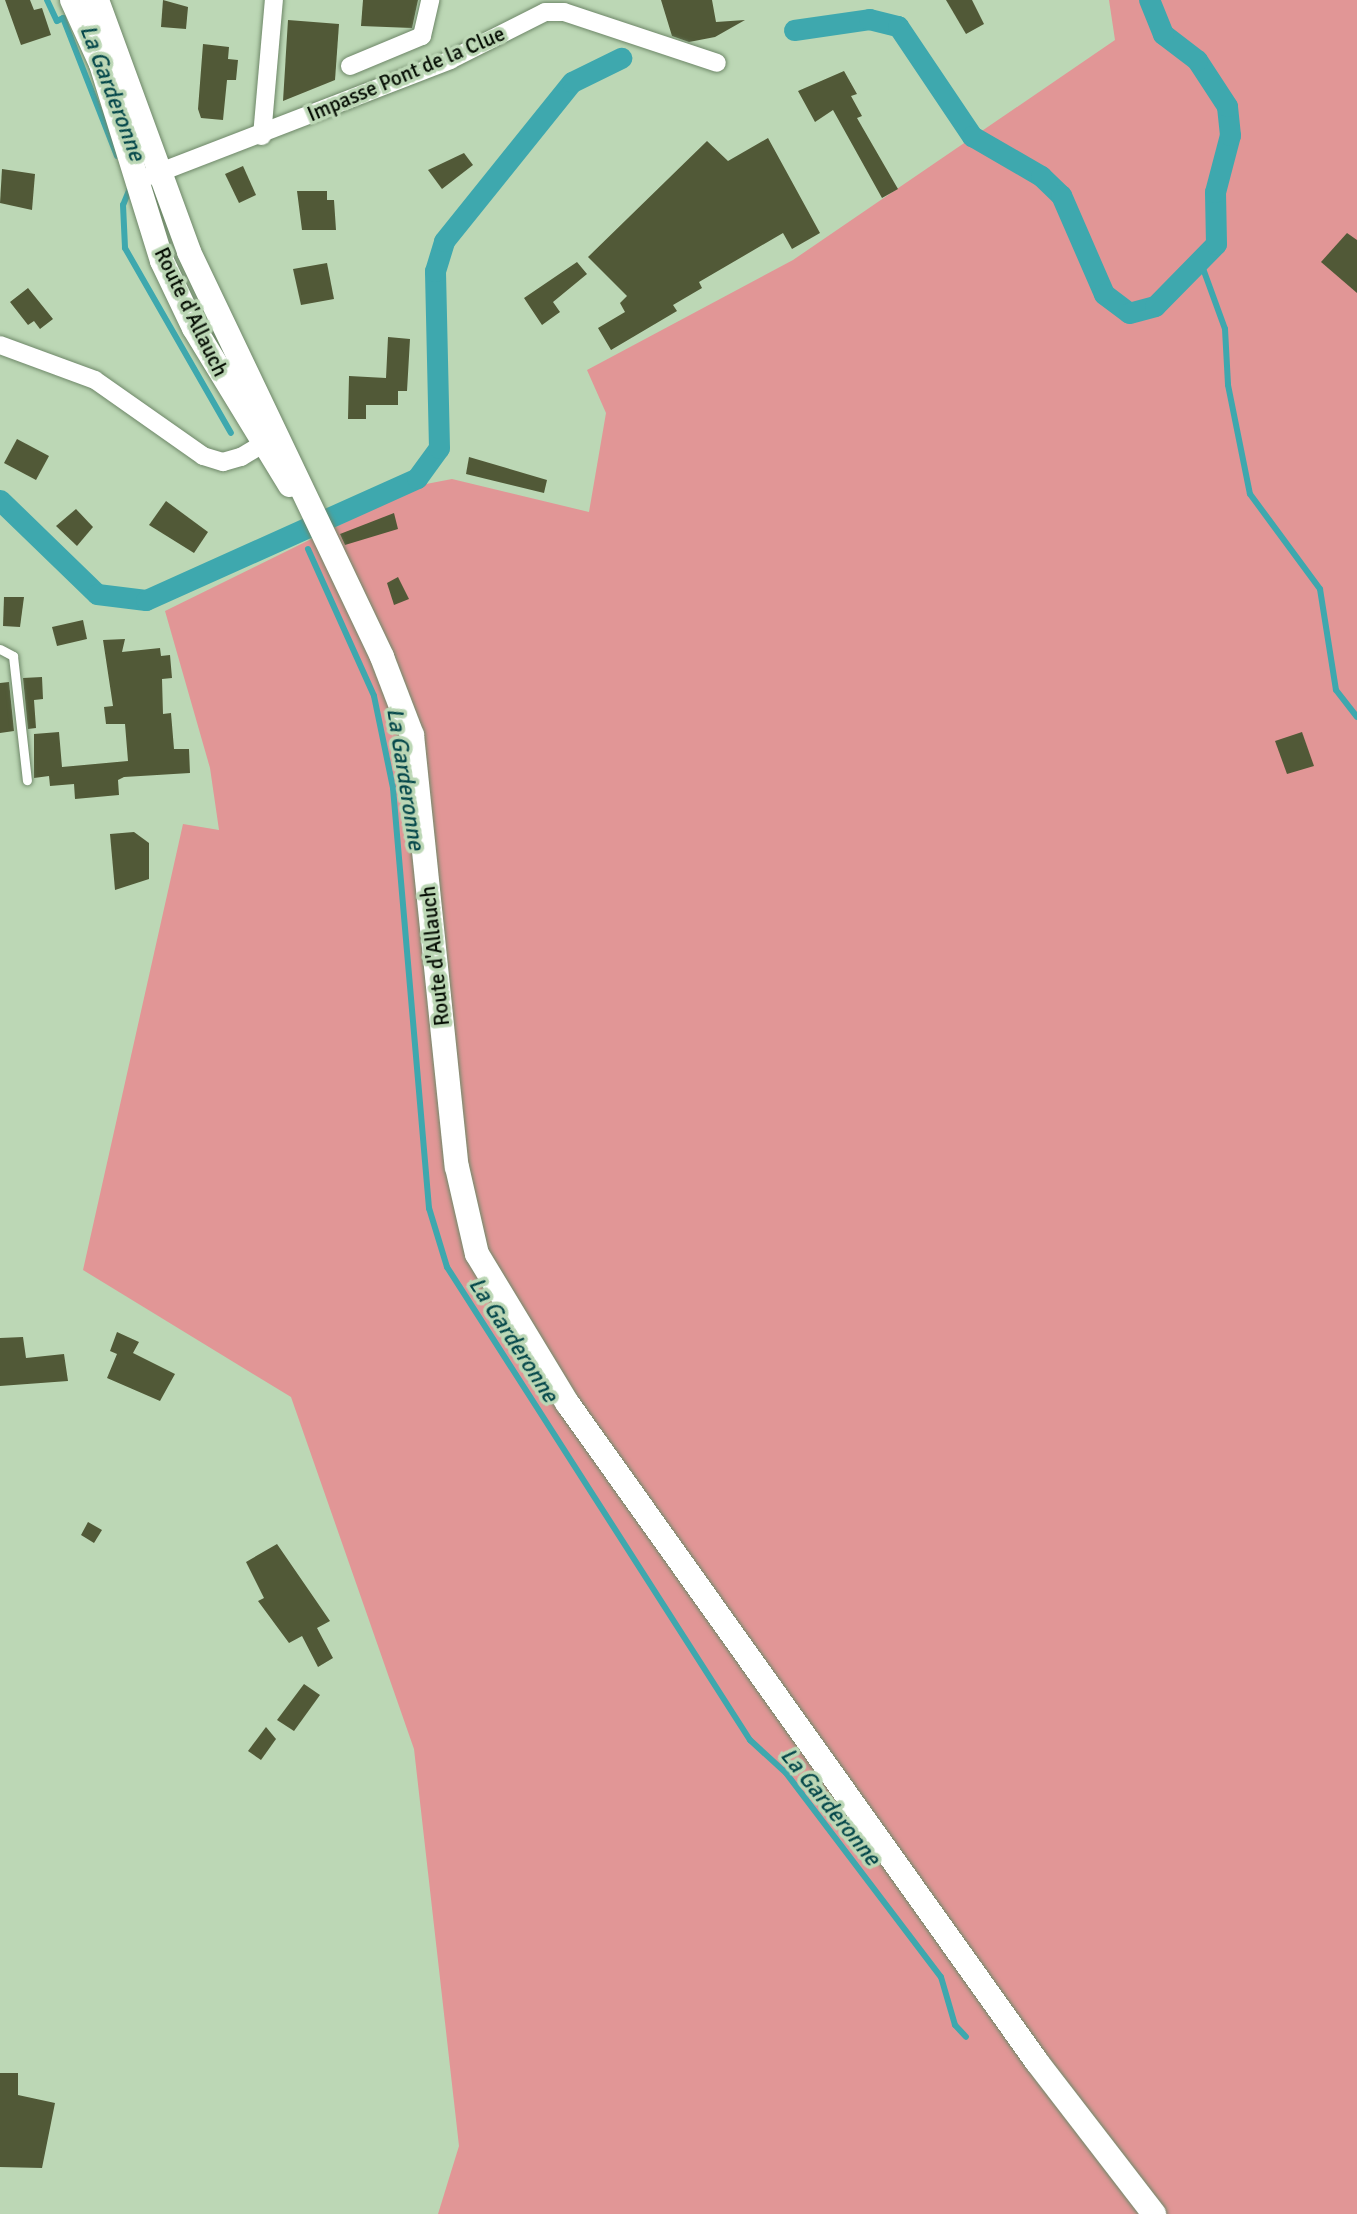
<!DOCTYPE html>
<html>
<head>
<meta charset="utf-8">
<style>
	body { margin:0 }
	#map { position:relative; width:1357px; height:2214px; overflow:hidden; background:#bcd7b5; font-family:Signika,sans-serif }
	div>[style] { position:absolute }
	.green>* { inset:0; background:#e19696 }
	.stream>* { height:6px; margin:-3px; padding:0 3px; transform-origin:3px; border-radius:3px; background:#3ea8ae }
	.canal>* { height:21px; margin:-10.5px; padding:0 10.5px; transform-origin:10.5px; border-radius:10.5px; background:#3ea8ae }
	.building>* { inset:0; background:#515937 }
	.roads { filter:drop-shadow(0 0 2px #6e8768) drop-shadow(0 0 2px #6e8768) }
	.service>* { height:9px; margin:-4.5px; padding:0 4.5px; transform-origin:4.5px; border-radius:4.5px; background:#fff }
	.minor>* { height:18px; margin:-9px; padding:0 9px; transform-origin:9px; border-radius:9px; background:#fff }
	.secondary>* { height:24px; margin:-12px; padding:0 12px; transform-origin:12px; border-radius:12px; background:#fff }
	span { translate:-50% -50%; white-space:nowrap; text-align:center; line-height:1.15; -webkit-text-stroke:7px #bcd7b5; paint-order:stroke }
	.street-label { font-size:21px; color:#060e04 }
	.water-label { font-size:23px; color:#04474a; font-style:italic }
</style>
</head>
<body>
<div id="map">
	<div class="green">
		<div style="clip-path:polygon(1109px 0,1357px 0,1357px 2214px,438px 2214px,459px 2146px,414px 1749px,291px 1397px,83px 1270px,183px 824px,219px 830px,210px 768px,165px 611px,421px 485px,452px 479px,589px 512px,606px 413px,587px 370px,793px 260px,1115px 40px)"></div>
	</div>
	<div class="stream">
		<div style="left:47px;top:0;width:23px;rotate:65deg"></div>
		<div style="left:57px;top:21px;width:7px;rotate:-27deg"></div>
		<div style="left:63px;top:18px;width:148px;rotate:68.6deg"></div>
		<div style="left:130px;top:188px;width:18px;rotate:112deg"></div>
		<div style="left:123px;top:205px;width:43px;rotate:87.3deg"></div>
		<div style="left:125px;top:248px;width:213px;rotate:60.2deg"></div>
		<div style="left:1201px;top:263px;width:70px;rotate:70deg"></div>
		<div style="left:1225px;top:329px;width:56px;rotate:86.9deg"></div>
		<div style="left:1228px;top:385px;width:111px;rotate:78.6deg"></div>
		<div style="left:1250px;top:494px;width:118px;rotate:53.6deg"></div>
		<div style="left:1320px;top:589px;width:102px;rotate:81deg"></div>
		<div style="left:1336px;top:690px;width:34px;rotate:52deg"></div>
		<div style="left:308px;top:549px;width:161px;rotate:65.8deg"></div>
		<div style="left:374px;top:696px;width:94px;rotate:78.3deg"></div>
		<div style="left:393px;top:788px;width:422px;rotate:85.1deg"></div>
		<div style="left:429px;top:1208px;width:62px;rotate:73deg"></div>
		<div style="left:447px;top:1267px;width:562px;rotate:57.36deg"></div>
		<div style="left:750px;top:1740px;width:49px;rotate:42.5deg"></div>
		<div style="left:786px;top:1773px;width:256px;rotate:52.8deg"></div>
		<div style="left:941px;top:1977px;width:50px;rotate:73.7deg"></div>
		<div style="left:955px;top:2025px;width:16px;rotate:47deg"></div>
	</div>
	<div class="canal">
		<div style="left:794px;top:30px;width:76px;rotate:-8.3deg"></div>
		<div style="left:869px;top:19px;width:30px;rotate:14deg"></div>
		<div style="left:898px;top:26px;width:133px;rotate:56.1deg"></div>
		<div style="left:972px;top:136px;width:80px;rotate:30.1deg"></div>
		<div style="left:1041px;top:176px;width:28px;rotate:44deg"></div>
		<div style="left:1061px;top:195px;width:108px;rotate:66.5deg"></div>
		<div style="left:1104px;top:294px;width:31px;rotate:37deg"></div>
		<div style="left:1129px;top:313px;width:27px;rotate:-15deg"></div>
		<div style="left:1155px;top:306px;width:87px;rotate:-45.5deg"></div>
		<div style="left:1216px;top:244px;width:52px;rotate:-91.1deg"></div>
		<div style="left:1215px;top:192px;width:59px;rotate:-75.3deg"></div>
		<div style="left:1230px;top:135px;width:29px;rotate:-96deg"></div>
		<div style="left:1227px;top:106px;width:55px;rotate:-123.1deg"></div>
		<div style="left:1197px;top:60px;width:43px;rotate:-142.6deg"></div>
		<div style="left:1163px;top:34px;width:37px;rotate:-112deg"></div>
		<div style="left:0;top:500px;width:135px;rotate:44.1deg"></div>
		<div style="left:97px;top:594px;width:49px;rotate:7deg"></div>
		<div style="left:146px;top:600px;width:297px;rotate:-24.2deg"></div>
		<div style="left:417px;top:478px;width:37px;rotate:-54deg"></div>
		<div style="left:439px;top:448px;width:177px;rotate:-91.3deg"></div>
		<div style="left:435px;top:271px;width:31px;rotate:-73deg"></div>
		<div style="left:444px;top:241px;width:204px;rotate:-51.2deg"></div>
		<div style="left:572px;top:82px;width:55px;rotate:-26.1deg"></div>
	</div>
	<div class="building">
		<div style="clip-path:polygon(5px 0,30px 0,34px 10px,42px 8px,51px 35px,21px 45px)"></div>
		<div style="clip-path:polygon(163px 0,188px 7px,186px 29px,161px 27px)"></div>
		<div style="clip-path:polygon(363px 0,418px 0,412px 28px,361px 26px)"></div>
		<div style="clip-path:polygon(661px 0,712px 0,716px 22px,745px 20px,715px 37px,689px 42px,672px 36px)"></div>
		<div style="clip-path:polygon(946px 0,972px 0,984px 24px,966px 34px)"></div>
		<div style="clip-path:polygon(288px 20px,339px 24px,335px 80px,283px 101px)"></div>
		<div style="clip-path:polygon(203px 44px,229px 47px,228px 59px,238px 60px,236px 80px,227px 80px,223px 120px,201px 118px,198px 109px)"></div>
		<div style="clip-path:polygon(844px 71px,857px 94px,851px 96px,862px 116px,857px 118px,898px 189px,882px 198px,833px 110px,815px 122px,798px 91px)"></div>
		<div style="clip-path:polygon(768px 138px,820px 233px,792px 249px,783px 233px,699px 282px,702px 288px,673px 305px,677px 311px,611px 350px,598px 328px,625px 312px,620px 303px,627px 296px,588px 257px,707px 141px,728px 161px)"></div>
		<div style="clip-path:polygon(464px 153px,473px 165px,442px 189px,428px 170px)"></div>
		<div style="clip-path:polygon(243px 166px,256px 195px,239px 203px,225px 174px)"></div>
		<div style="clip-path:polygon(2px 169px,35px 174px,32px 210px,0 203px)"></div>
		<div style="clip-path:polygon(297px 191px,327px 191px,327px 200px,334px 200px,336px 230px,302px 230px)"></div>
		<div style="clip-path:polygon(1347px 233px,1357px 240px,1357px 293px,1321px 262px)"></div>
		<div style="clip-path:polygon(577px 262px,587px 274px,553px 302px,560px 312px,542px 325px,524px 298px)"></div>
		<div style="clip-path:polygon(327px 263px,334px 299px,301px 305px,293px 269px)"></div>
		<div style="clip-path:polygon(28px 288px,53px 319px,40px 329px,34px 321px,28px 325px,10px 302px)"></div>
		<div style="clip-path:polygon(388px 337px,410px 339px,407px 391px,398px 391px,398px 405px,366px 405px,366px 419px,348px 419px,349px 376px,386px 378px)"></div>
		<div style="clip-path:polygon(17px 439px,49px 456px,36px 480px,4px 463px)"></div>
		<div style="clip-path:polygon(469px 457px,547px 480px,544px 493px,466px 474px)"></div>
		<div style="clip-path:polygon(166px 501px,208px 532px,194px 553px,149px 525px)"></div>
		<div style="clip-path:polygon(76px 509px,93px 527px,77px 546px,56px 526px)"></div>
		<div style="clip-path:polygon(394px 513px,398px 529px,345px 545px,340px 534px)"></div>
		<div style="clip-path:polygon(398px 577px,409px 599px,394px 605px,387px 583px)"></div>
		<div style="clip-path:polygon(4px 597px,24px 597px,20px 627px,3px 626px)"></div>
		<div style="clip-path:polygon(83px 620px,87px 639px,57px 646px,52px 627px)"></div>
		<div style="clip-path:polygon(125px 639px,122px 652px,160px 648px,161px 656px,170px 655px,172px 678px,162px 679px,163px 714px,171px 713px,174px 749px,189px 749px,190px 773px,124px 777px,118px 780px,119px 795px,75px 799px,74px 784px,50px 786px,49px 776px,34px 778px,34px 734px,59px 732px,62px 767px,128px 761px,125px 724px,106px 724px,104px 707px,113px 706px,103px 640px)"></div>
		<div style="clip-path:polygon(42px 677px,43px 699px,34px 700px,36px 728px,28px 729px,23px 678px)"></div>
		<div style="clip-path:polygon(9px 682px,14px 731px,0 733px,0 683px)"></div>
		<div style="clip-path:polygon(1302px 732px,1314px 766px,1287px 774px,1275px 741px)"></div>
		<div style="clip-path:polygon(134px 832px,149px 843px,149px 879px,115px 890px,110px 834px)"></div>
		<div style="clip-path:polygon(117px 1332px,139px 1342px,133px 1353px,175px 1374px,160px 1401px,107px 1378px,117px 1354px,110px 1351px)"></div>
		<div style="clip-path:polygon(23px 1337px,26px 1358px,64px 1354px,68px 1381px,0 1386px,0 1338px)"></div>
		<div style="clip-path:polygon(88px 1522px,102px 1530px,94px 1543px,81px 1535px)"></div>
		<div style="clip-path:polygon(277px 1544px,330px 1621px,317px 1628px,333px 1658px,318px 1667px,302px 1636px,289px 1643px,258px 1601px,264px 1598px,246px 1562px)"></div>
		<div style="clip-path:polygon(304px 1684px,320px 1695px,294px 1731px,277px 1720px)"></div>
		<div style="clip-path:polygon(266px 1727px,276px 1739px,261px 1760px,248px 1751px)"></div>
		<div style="clip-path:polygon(0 2073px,18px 2073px,18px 2095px,55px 2103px,42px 2168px,0 2167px)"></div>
	</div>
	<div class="roads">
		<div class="service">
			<div style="left:0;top:649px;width:15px;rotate:28deg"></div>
			<div style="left:13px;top:656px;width:125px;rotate:83.6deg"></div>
		</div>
		<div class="minor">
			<div style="left:350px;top:66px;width:78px;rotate:-22.6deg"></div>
			<div style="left:422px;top:36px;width:37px;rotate:-77deg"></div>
			<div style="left:262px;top:136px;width:137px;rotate:-85deg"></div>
			<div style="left:150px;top:176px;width:322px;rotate:-21.1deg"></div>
			<div style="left:450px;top:60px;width:106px;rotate:-26.8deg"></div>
			<div style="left:545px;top:12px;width:19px"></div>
			<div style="left:564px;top:12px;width:161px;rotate:18.4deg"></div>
			<div style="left:0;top:345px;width:101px;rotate:20.2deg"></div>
			<div style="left:95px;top:380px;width:132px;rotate:35.1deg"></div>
			<div style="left:203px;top:456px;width:21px;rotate:17deg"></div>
			<div style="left:223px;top:462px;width:19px;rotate:-16deg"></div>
			<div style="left:241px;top:457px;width:39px;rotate:-31deg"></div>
		</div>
		<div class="secondary">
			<div style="left:72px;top:0;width:70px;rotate:65.6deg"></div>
			<div style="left:101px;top:64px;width:206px;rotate:72.8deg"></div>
			<div style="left:162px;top:261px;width:74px;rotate:64.5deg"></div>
			<div style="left:194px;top:328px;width:184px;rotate:58.6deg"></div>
			<div style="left:97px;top:0;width:268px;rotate:69.9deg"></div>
			<div style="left:189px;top:252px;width:449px;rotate:64.5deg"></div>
			<div style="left:382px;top:657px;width:84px;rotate:69deg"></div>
			<div style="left:412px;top:735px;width:434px;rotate:84.1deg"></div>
			<div style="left:457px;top:1167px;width:89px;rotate:77.1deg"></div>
			<div style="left:477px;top:1254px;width:175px;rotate:58.8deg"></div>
			<div style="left:568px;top:1404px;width:808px;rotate:54.52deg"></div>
			<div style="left:1037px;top:2062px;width:192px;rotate:52.4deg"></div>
		</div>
	</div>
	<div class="street-label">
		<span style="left:406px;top:74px;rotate:-23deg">Impasse Pont de la Clue</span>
		<span style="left:191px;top:312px;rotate:64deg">Route d'Allauch</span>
		<span style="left:435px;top:956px;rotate:-96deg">Route d'Allauch</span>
	</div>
	<div class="water-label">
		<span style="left:112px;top:93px;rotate:69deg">La Garderonne</span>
		<span style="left:405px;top:779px;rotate:81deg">La Garderonne</span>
		<span style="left:513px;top:1340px;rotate:57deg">La Garderonne</span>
		<span style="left:830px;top:1807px;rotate:51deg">La Garderonne</span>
	</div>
</div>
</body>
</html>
